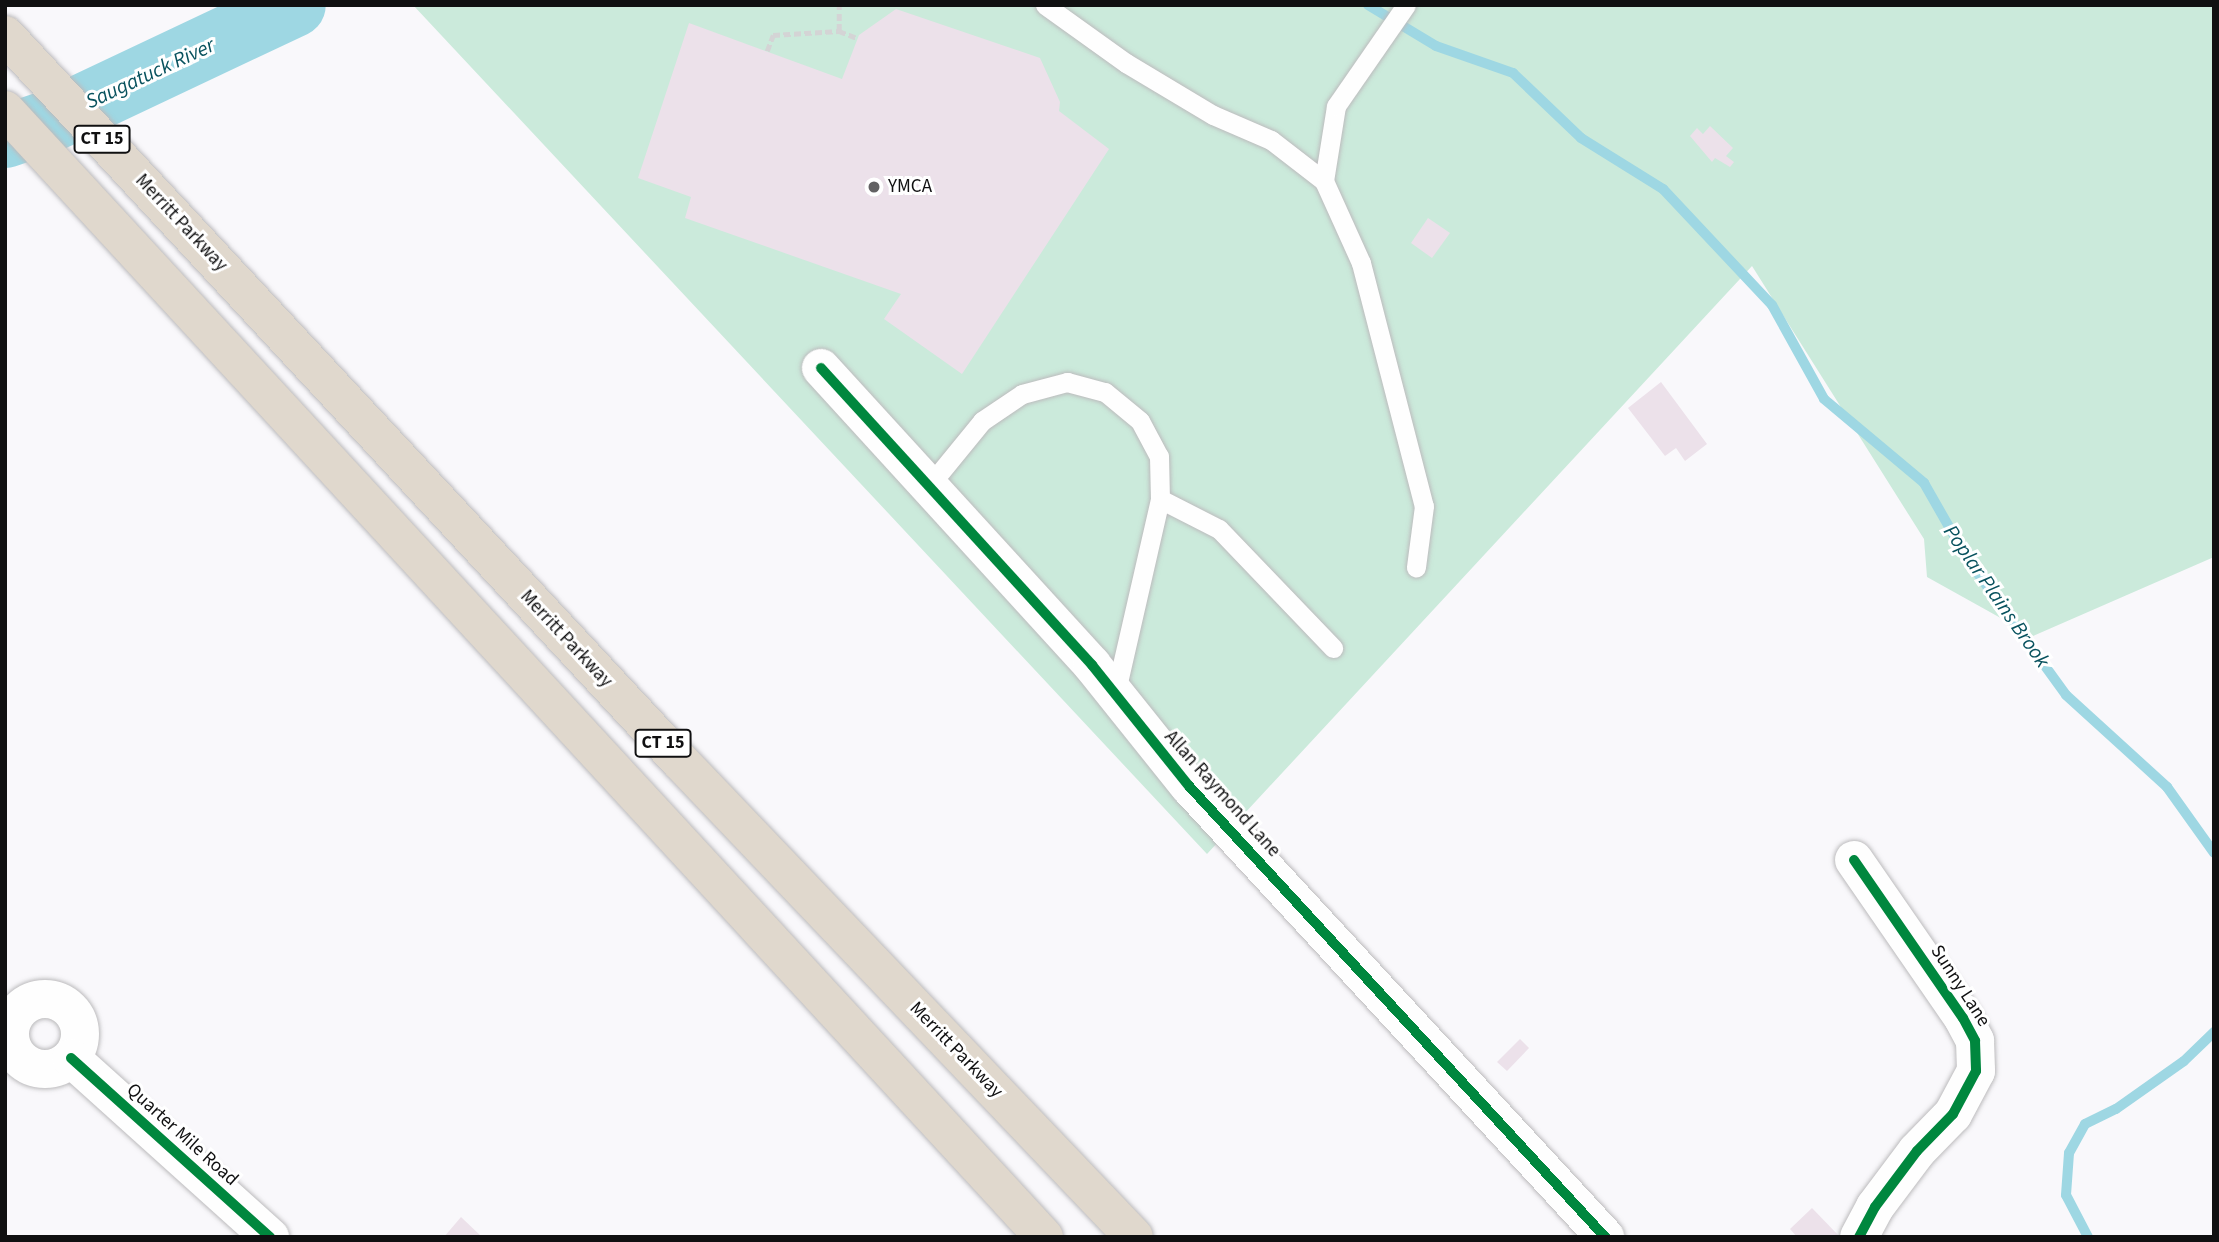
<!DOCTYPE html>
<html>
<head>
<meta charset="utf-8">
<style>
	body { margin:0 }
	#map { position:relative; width:2219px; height:1242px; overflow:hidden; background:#f9f8fb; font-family:"Source Sans 3",sans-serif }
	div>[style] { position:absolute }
	.green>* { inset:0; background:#cbeadb }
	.stream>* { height:10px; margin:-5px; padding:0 5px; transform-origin:5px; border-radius:5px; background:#9ed7e3 }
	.river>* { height:63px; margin:-31.5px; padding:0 31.5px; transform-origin:31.5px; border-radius:31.5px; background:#9ed7e3 }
	.building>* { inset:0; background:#ece1ea }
	.path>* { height:4.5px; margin-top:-2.25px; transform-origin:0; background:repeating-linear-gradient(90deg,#d4d4d5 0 7px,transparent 0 10.5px) }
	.roads { filter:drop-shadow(0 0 2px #bcbbbd) drop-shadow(0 0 2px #bcbbbd) }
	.service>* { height:19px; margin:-9.5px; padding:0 9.5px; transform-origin:9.5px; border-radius:9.5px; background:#fefefe }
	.minor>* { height:38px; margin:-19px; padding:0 19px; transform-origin:19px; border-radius:19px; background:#fefefe }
	.minor>.ring { margin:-19px; padding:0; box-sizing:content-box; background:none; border:38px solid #fefefe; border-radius:50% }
	.motorway>* { height:38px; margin:-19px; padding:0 19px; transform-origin:19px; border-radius:19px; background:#e0d8cd }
	.cycleway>* { height:10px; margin:-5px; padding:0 5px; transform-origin:5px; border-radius:5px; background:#00873e }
	.dots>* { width:19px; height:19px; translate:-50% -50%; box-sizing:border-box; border:4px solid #fff; border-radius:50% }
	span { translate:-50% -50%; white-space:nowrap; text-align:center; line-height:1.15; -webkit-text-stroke:6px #fff; paint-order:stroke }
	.shield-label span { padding:2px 5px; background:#fff; border:2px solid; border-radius:5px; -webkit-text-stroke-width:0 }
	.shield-label { font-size:18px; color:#101011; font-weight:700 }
	.poi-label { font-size:19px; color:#101011 }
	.left { translate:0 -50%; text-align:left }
	.street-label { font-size:19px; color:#101011 }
	.water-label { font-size:21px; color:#08525e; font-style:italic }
	.frame { position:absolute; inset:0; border:7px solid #101011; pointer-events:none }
</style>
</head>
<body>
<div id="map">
	<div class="green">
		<div style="clip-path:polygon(413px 5px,2214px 5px,2214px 557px,2033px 636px,1927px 577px,1924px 539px,1752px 266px,1207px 854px)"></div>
	</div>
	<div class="stream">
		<div style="left:1368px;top:5px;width:79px;rotate:31.1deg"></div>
		<div style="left:1436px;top:46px;width:82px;rotate:19.3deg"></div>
		<div style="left:1513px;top:73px;width:94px;rotate:43.7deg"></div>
		<div style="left:1581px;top:138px;width:97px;rotate:31.9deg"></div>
		<div style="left:1663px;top:189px;width:159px;rotate:46.8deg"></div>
		<div style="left:1772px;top:305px;width:107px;rotate:61deg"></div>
		<div style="left:1824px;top:399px;width:131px;rotate:40deg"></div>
		<div style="left:1924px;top:483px;width:89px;rotate:60.3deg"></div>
		<div style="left:1968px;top:560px;width:167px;rotate:54deg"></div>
		<div style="left:2066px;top:695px;width:137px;rotate:42.3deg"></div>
		<div style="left:2167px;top:787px;width:81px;rotate:54.5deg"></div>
		<div style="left:2088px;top:1237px;width:47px;rotate:-117.6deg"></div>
		<div style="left:2066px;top:1195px;width:42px;rotate:-85.9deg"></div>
		<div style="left:2069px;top:1153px;width:33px;rotate:-61deg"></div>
		<div style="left:2085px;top:1124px;width:34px;rotate:-26deg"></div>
		<div style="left:2116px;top:1109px;width:83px;rotate:-35.2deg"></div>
		<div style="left:2184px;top:1061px;width:42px;rotate:-44deg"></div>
	</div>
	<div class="river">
		<div style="left:5px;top:136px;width:43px;rotate:-18.9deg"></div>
		<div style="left:46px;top:122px;width:274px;rotate:-25.3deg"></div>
	</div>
	<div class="building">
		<div style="clip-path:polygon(896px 9px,1040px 58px,1060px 102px,1059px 111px,1109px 149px,962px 374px,884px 319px,901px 294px,685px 218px,691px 197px,638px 178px,689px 23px,842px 79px,859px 35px)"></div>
		<div style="clip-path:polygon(1710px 126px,1733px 148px,1726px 156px,1734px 162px,1730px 167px,1715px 158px,1712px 162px,1690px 136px,1697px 128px,1703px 134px)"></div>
		<div style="clip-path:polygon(1428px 218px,1450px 233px,1432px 258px,1411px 243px)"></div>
		<div style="clip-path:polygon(1661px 382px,1707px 444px,1685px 461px,1676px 448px,1665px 456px,1628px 408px)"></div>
		<div style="clip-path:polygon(1520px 1039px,1529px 1048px,1507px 1071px,1497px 1062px)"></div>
		<div style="clip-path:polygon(1812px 1208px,1840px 1237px,1797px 1237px,1790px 1229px)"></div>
		<div style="clip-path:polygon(461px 1217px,482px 1237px,444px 1237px)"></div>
	</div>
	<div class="path">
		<div style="left:839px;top:31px;width:26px;rotate:-90deg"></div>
		<div style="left:767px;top:51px;width:17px;rotate:-69deg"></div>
		<div style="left:773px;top:35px;width:66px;rotate:-3.5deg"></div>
		<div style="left:839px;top:31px;width:19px;rotate:21deg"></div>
	</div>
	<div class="roads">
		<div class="service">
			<div style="left:1045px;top:5px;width:100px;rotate:35.6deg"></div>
			<div style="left:1126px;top:63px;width:101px;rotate:30.9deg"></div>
			<div style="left:1213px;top:115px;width:63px;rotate:23.3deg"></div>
			<div style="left:1271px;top:140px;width:67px;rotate:37.7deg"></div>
			<div style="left:1324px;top:181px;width:90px;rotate:65.7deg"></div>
			<div style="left:1361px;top:263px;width:251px;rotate:75.5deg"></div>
			<div style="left:1424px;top:506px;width:62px;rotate:97.5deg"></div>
			<div style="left:1324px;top:181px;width:76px;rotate:-80.9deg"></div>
			<div style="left:1336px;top:106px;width:123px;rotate:-55.3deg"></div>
			<div style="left:929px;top:486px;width:84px;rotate:-50.8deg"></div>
			<div style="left:982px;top:421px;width:48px;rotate:-34deg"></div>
			<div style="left:1022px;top:394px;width:47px;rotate:-14.9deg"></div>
			<div style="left:1067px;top:382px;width:39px;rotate:15deg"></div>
			<div style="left:1105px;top:392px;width:45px;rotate:39.6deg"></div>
			<div style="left:1140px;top:421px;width:40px;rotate:62deg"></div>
			<div style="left:1159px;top:456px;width:43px;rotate:88.7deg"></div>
			<div style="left:1160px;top:499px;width:201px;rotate:102.9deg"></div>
			<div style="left:1160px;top:499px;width:66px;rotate:27deg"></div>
			<div style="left:1219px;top:529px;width:165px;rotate:46.2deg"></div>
		</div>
		<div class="minor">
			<div style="left:821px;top:368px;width:402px;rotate:47.6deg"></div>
			<div style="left:1092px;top:665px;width:155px;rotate:51.3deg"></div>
			<div style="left:1189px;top:786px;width:614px;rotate:47.31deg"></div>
			<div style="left:1854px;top:860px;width:192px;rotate:55.4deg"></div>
			<div style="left:1963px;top:1018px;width:26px;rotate:62deg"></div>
			<div style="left:1975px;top:1041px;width:30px;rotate:88deg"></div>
			<div style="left:1976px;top:1071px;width:49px;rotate:118.1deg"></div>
			<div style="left:1953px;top:1114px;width:52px;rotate:134.2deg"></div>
			<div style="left:1917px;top:1151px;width:70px;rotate:126.9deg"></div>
			<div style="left:1875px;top:1207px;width:34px;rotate:118deg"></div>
			<div class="ring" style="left:10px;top:999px;width:32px;height:32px"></div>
			<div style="left:71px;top:1058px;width:268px;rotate:42deg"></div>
		</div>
		<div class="motorway">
			<div style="left:5px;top:35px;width:990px;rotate:47.09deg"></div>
			<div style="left:679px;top:760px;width:659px;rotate:46.35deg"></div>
			<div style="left:5px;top:110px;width:1533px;rotate:47.33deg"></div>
		</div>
	</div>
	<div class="cycleway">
		<div style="left:821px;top:368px;width:402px;rotate:47.6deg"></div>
		<div style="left:1092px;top:665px;width:155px;rotate:51.3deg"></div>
		<div style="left:1189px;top:786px;width:614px;rotate:47.31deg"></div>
		<div style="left:1854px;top:860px;width:192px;rotate:55.4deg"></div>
		<div style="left:1963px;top:1018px;width:26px;rotate:62deg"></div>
		<div style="left:1975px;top:1041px;width:30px;rotate:88deg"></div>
		<div style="left:1976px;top:1071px;width:49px;rotate:118.1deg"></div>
		<div style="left:1953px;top:1114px;width:52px;rotate:134.2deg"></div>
		<div style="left:1917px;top:1151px;width:70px;rotate:126.9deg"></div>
		<div style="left:1875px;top:1207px;width:34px;rotate:118deg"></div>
		<div style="left:71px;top:1058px;width:268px;rotate:42deg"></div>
	</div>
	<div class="dots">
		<div style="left:874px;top:187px;background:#626163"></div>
	</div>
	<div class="shield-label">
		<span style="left:102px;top:139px">CT 15</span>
		<span style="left:663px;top:743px">CT 15</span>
	</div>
	<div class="poi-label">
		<span class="left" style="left:888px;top:187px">YMCA</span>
	</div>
	<div class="street-label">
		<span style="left:181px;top:223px;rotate:47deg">Merritt Parkway</span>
		<span style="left:566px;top:639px;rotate:47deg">Merritt Parkway</span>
		<span style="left:1222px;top:794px;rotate:48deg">Allan Raymond Lane</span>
		<span style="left:1960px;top:986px;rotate:57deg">Sunny Lane</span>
		<span style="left:956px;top:1050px;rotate:46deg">Merritt Parkway</span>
		<span style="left:182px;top:1135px;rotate:42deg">Quarter Mile Road</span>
	</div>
	<div class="water-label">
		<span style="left:150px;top:73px;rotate:-25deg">Saugatuck River</span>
		<span style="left:1997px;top:596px;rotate:55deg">Poplar Plains Brook</span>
	</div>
	<div class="frame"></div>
</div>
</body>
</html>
